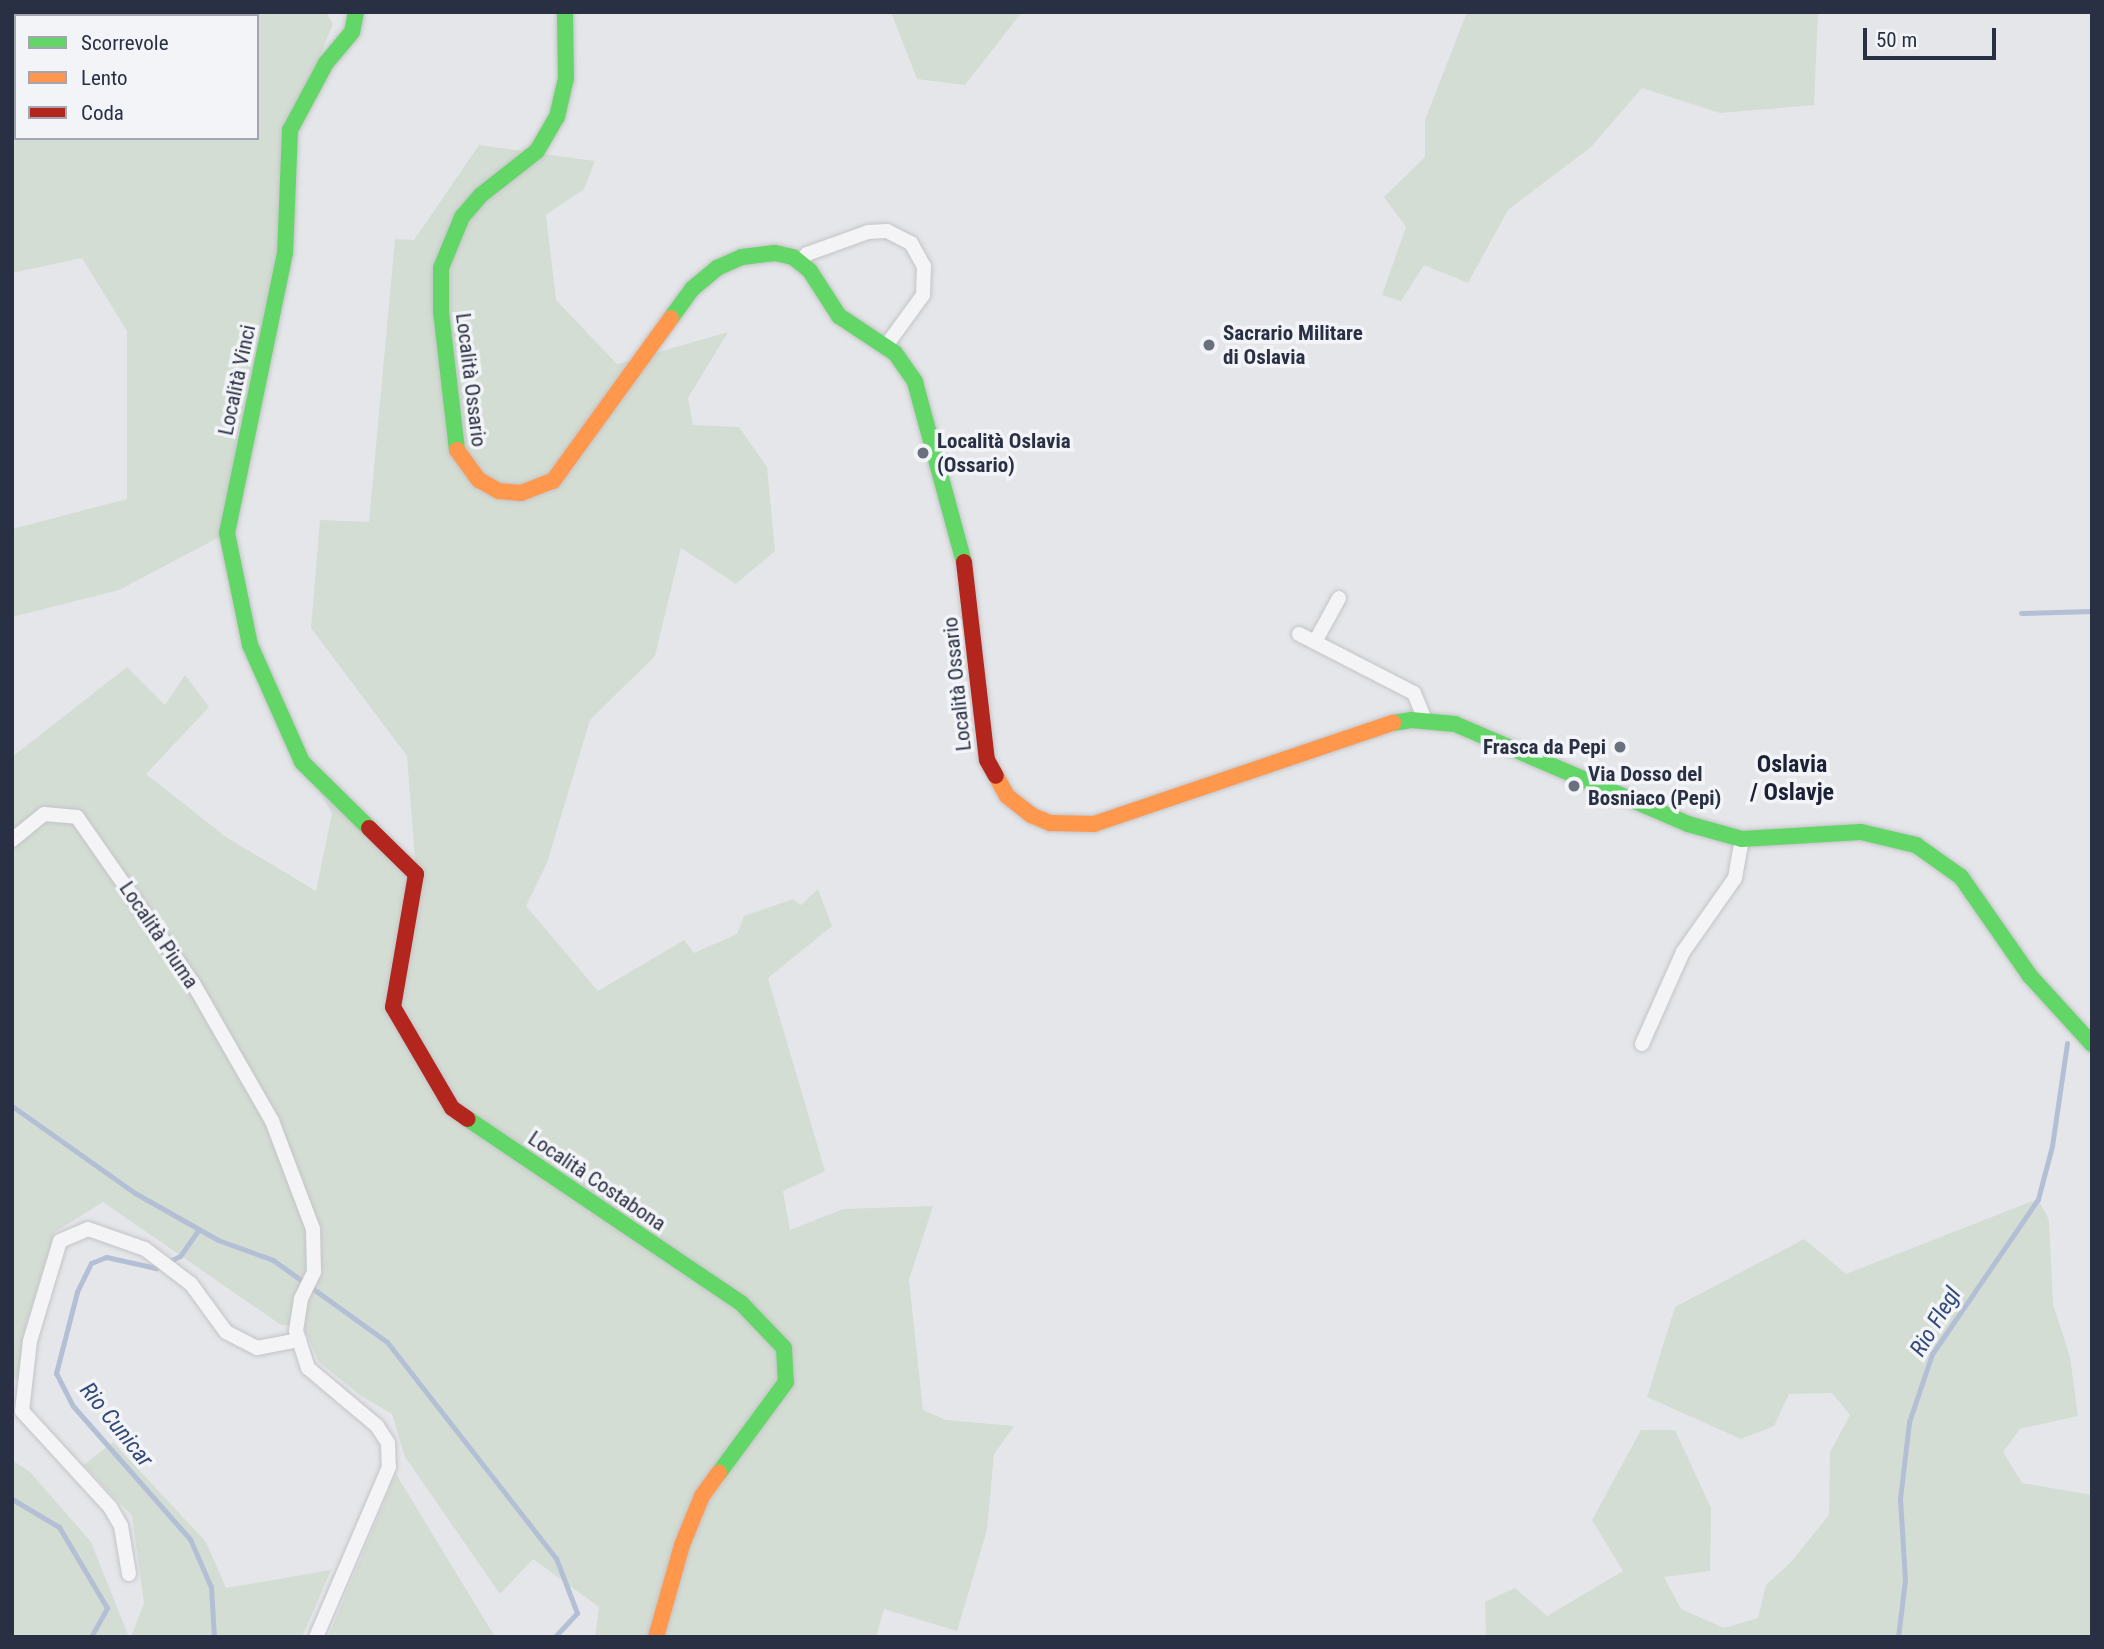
<!DOCTYPE html>
<html>
<head>
<meta charset="utf-8">
<style>
	body { margin:0 }
	#map { position:relative; width:2104px; height:1649px; overflow:hidden; background:#e5e6e9; font-family:"Roboto Condensed",sans-serif }
	div>[style] { position:absolute }
	.green>* { inset:0; background:#d4ddd4 }
	.stream>* { height:5px; margin:-2.5px; padding:0 2.5px; transform-origin:2.5px; border-radius:2.5px; background:#b3bfd5 }
	.roads { filter:drop-shadow(0 0 2px #c3c4c7) drop-shadow(0 0 2px #c3c4c7) }
	.street>* { height:14px; margin:-7px; padding:0 7px; transform-origin:7px; border-radius:7px; background:#f4f4f6 }
	.fast>* { height:16px; margin:-8px; padding:0 8px; transform-origin:8px; border-radius:8px; background:#63d668 }
	.slow>* { height:16px; margin:-8px; padding:0 8px; transform-origin:8px; border-radius:8px; background:#ff974d }
	.jam>* { height:16px; margin:-8px; padding:0 8px; transform-origin:8px; border-radius:8px; background:#b3261e }
	.dots>* { width:19px; height:19px; translate:-50% -50%; box-sizing:border-box; border:4px solid #f3f4f8; border-radius:50% }
	span { translate:-50% -50%; white-space:nowrap; text-align:center; line-height:1.15; -webkit-text-stroke:7px #f3f4f8; paint-order:stroke }
	.poi-label { font-size:21px; color:#2a3044; font-weight:700 }
	.left { translate:0 -50%; text-align:left }
	.right { translate:-100% -50%; text-align:right }
	.street-label { font-size:21px; color:#2a3044 }
	.water-label { font-size:23px; color:#32497a; font-style:italic }
	.quarter-label { font-size:24px; color:#1c2135; font-weight:700 }
	.frame { position:absolute; inset:0; border:14px solid #2a3044; pointer-events:none }
	.legend { position:absolute; left:14px; top:14px; width:245px; height:126px; box-sizing:border-box; background:#f3f4f8; border:2px solid #a3a6b0; margin:0; padding:9px 12px; list-style:none; font-size:21px; color:#2a3044 }
	.legend li { display:flex; align-items:center; gap:14px; height:35px }
	.legend b { width:35px; border:2px solid #a3a6b0 }
	.scale { position:absolute; left:1863px; top:28px; width:133px; height:32px; box-sizing:border-box; border:4px solid #2a3044; border-top:0; padding-left:9px; font-size:21px; line-height:24px; white-space:nowrap; color:#2a3044; -webkit-text-stroke:5px #f3f4f8; paint-order:stroke }
</style>
</head>
<body>
<div id="map">
	<div class="green">
		<div style="clip-path:polygon(evenodd,12px 12px,326px 12px,333px 24px,290px 130px,289px 205px,227px 533px,119px 590px,12px 617px,12px 529px,127px 499px,127px 331px,82px 258px,12px 273px,12px 12px,16px 16px,257px 16px,257px 138px,16px 138px,16px 16px)"></div>
		<div style="clip-path:polygon(891px 12px,1022px 12px,965px 85px,917px 79px)"></div>
		<div style="clip-path:polygon(1467px 12px,1818px 12px,1814px 105px,1720px 113px,1642px 88px,1591px 147px,1508px 210px,1468px 283px,1424px 265px,1401px 301px,1382px 295px,1406px 227px,1384px 197px,1425px 157px,1425px 120px)"></div>
		<div style="clip-path:polygon(479px 145px,595px 161px,584px 189px,546px 215px,556px 300px,617px 364px,728px 332px,688px 398px,693px 425px,739px 427px,767px 467px,775px 551px,736px 584px,681px 548px,655px 656px,590px 720px,547px 863px,526px 906px,598px 991px,684px 940px,694px 953px,737px 934px,744px 916px,793px 899px,801px 905px,818px 889px,832px 926px,768px 978px,825px 1171px,783px 1191px,790px 1230px,843px 1209px,933px 1206px,909px 1280px,923px 1410px,946px 1420px,1014px 1426px,994px 1454px,987px 1530px,957px 1631px,884px 1609px,876px 1637px,595px 1637px,599px 1607px,533px 1559px,500px 1594px,405px 1457px,392px 1414px,361px 1396px,319px 1362px,303px 1326px,281px 1325px,103px 1202px,55px 1232px,24px 1331px,24px 1380px,12px 1379px,12px 757px,127px 667px,165px 705px,185px 675px,209px 707px,146px 774px,226px 837px,316px 891px,332px 813px,302px 762px,416px 873px,407px 756px,311px 628px,320px 520px,369px 522px,395px 239px,414px 240px)"></div>
		<div style="clip-path:polygon(2038px 1199px,2049px 1220px,2053px 1304px,2070px 1357px,2078px 1416px,2020px 1429px,2003px 1452px,2022px 1483px,2092px 1495px,2092px 1637px,1486px 1637px,1485px 1602px,1515px 1588px,1547px 1616px,1623px 1571px,1592px 1520px,1641px 1430px,1675px 1430px,1711px 1508px,1710px 1571px,1664px 1577px,1681px 1609px,1724px 1628px,1758px 1618px,1766px 1585px,1791px 1562px,1829px 1515px,1830px 1452px,1850px 1415px,1832px 1393px,1789px 1394px,1774px 1426px,1741px 1439px,1647px 1397px,1675px 1307px,1804px 1239px,1846px 1274px)"></div>
		<div style="clip-path:polygon(113px 1442px,206px 1542px,226px 1588px,331px 1570px,302px 1637px,131px 1637px,144px 1603px,132px 1516px,84px 1465px)"></div>
		<div style="clip-path:polygon(12px 1460px,30px 1472px,91px 1542px,129px 1637px,12px 1637px)"></div>
		<div style="clip-path:polygon(396px 1474px,495px 1637px,328px 1637px)"></div>
	</div>
	<div class="stream">
		<div style="left:2021px;top:613px;width:71px;rotate:-1.6deg"></div>
		<div style="left:12px;top:1106px;width:151px;rotate:35.3deg"></div>
		<div style="left:135px;top:1193px;width:95px;rotate:29.5deg"></div>
		<div style="left:218px;top:1240px;width:59px;rotate:20deg"></div>
		<div style="left:273px;top:1260px;width:140px;rotate:35.7deg"></div>
		<div style="left:387px;top:1342px;width:274px;rotate:52deg"></div>
		<div style="left:556px;top:1558px;width:59px;rotate:69.1deg"></div>
		<div style="left:577px;top:1613px;width:33px;rotate:133deg"></div>
		<div style="left:199px;top:1229px;width:33px;rotate:125deg"></div>
		<div style="left:180px;top:1256px;width:27px;rotate:153deg"></div>
		<div style="left:156px;top:1268px;width:51px;rotate:-167.6deg"></div>
		<div style="left:106px;top:1257px;width:16px;rotate:158deg"></div>
		<div style="left:91px;top:1263px;width:32px;rotate:116deg"></div>
		<div style="left:77px;top:1292px;width:84px;rotate:104.5deg"></div>
		<div style="left:56px;top:1373px;width:37px;rotate:63deg"></div>
		<div style="left:73px;top:1406px;width:177px;rotate:48.7deg"></div>
		<div style="left:190px;top:1539px;width:52px;rotate:66.4deg"></div>
		<div style="left:211px;top:1587px;width:50px;rotate:86.6deg"></div>
		<div style="left:12px;top:1499px;width:55px;rotate:30.8deg"></div>
		<div style="left:59px;top:1527px;width:94px;rotate:59.3deg"></div>
		<div style="left:107px;top:1608px;width:33px;rotate:119deg"></div>
		<div style="left:1898px;top:1637px;width:57px;rotate:-83deg"></div>
		<div style="left:1905px;top:1580px;width:81px;rotate:-93.5deg"></div>
		<div style="left:1900px;top:1499px;width:78px;rotate:-83.3deg"></div>
		<div style="left:1909px;top:1422px;width:72px;rotate:-71.3deg"></div>
		<div style="left:1932px;top:1354px;width:188px;rotate:-55.6deg"></div>
		<div style="left:2038px;top:1199px;width:55px;rotate:-75.2deg"></div>
		<div style="left:2052px;top:1146px;width:104px;rotate:-81.7deg"></div>
	</div>
	<div class="roads">
		<div class="street">
			<div style="left:800px;top:262px;width:11px;rotate:-49deg"></div>
			<div style="left:807px;top:254px;width:65px;rotate:-19.8deg"></div>
			<div style="left:868px;top:232px;width:19px;rotate:-3deg"></div>
			<div style="left:887px;top:231px;width:27px;rotate:27deg"></div>
			<div style="left:911px;top:243px;width:26px;rotate:61deg"></div>
			<div style="left:924px;top:266px;width:29px;rotate:92deg"></div>
			<div style="left:923px;top:295px;width:63px;rotate:126deg"></div>
			<div style="left:1299px;top:634px;width:129px;rotate:27.2deg"></div>
			<div style="left:1414px;top:693px;width:29px;rotate:68deg"></div>
			<div style="left:1315px;top:642px;width:50px;rotate:-61.4deg"></div>
			<div style="left:12px;top:840px;width:41px;rotate:-39.1deg"></div>
			<div style="left:44px;top:814px;width:33px;rotate:5deg"></div>
			<div style="left:77px;top:817px;width:203px;rotate:55.1deg"></div>
			<div style="left:193px;top:983px;width:159px;rotate:60.2deg"></div>
			<div style="left:272px;top:1121px;width:116px;rotate:69.2deg"></div>
			<div style="left:313px;top:1229px;width:43px;rotate:88.7deg"></div>
			<div style="left:314px;top:1272px;width:30px;rotate:116deg"></div>
			<div style="left:301px;top:1299px;width:32px;rotate:99deg"></div>
			<div style="left:296px;top:1331px;width:39px;rotate:72deg"></div>
			<div style="left:308px;top:1368px;width:90px;rotate:40deg"></div>
			<div style="left:377px;top:1426px;width:20px;rotate:57deg"></div>
			<div style="left:388px;top:1443px;width:24px;rotate:88deg"></div>
			<div style="left:389px;top:1467px;width:185px;rotate:113.2deg"></div>
			<div style="left:1642px;top:1044px;width:101px;rotate:-66deg"></div>
			<div style="left:1683px;top:952px;width:90px;rotate:-54.9deg"></div>
			<div style="left:1735px;top:878px;width:40px;rotate:-80deg"></div>
			<div style="left:129px;top:1574px;width:49px;rotate:-99.5deg"></div>
			<div style="left:121px;top:1526px;width:22px;rotate:-120deg"></div>
			<div style="left:110px;top:1507px;width:130px;rotate:-132.5deg"></div>
			<div style="left:22px;top:1411px;width:70px;rotate:-83.5deg"></div>
			<div style="left:30px;top:1341px;width:104px;rotate:-73.3deg"></div>
			<div style="left:60px;top:1241px;width:30px;rotate:-23deg"></div>
			<div style="left:88px;top:1229px;width:60px;rotate:19.3deg"></div>
			<div style="left:145px;top:1249px;width:58px;rotate:37.3deg"></div>
			<div style="left:191px;top:1284px;width:59px;rotate:53.9deg"></div>
			<div style="left:226px;top:1332px;width:35px;rotate:27deg"></div>
			<div style="left:257px;top:1348px;width:43px;rotate:-10.8deg"></div>
		</div>
		<div class="fast">
			<div style="left:356px;top:12px;width:20px;rotate:101deg"></div>
			<div style="left:352px;top:32px;width:40px;rotate:130deg"></div>
			<div style="left:326px;top:63px;width:76px;rotate:118.2deg"></div>
			<div style="left:290px;top:130px;width:123px;rotate:92.3deg"></div>
			<div style="left:285px;top:253px;width:286px;rotate:101.7deg"></div>
			<div style="left:227px;top:533px;width:114px;rotate:78.4deg"></div>
			<div style="left:250px;top:645px;width:128px;rotate:66deg"></div>
			<div style="left:302px;top:762px;width:94px;rotate:44.6deg"></div>
			<div style="left:671px;top:318px;width:36px;rotate:-54deg"></div>
			<div style="left:692px;top:289px;width:33px;rotate:-40deg"></div>
			<div style="left:717px;top:268px;width:27px;rotate:-24deg"></div>
			<div style="left:742px;top:257px;width:33px;rotate:-7deg"></div>
			<div style="left:775px;top:253px;width:18px;rotate:13deg"></div>
			<div style="left:793px;top:257px;width:22px;rotate:39deg"></div>
			<div style="left:810px;top:271px;width:54px;rotate:57.2deg"></div>
			<div style="left:839px;top:316px;width:67px;rotate:33.5deg"></div>
			<div style="left:895px;top:353px;width:35px;rotate:55deg"></div>
			<div style="left:915px;top:382px;width:187px;rotate:74.8deg"></div>
			<div style="left:457px;top:450px;width:140px;rotate:-96.6deg"></div>
			<div style="left:441px;top:311px;width:43px;rotate:-90deg"></div>
			<div style="left:441px;top:268px;width:55px;rotate:-67.6deg"></div>
			<div style="left:462px;top:217px;width:29px;rotate:-49deg"></div>
			<div style="left:481px;top:195px;width:71px;rotate:-38.2deg"></div>
			<div style="left:537px;top:151px;width:39px;rotate:-60deg"></div>
			<div style="left:557px;top:117px;width:39px;rotate:-77deg"></div>
			<div style="left:566px;top:79px;width:67px;rotate:-90.9deg"></div>
			<div style="left:1393px;top:723px;width:18px;rotate:-9deg"></div>
			<div style="left:1411px;top:720px;width:44px;rotate:5.2deg"></div>
			<div style="left:1455px;top:724px;width:254px;rotate:23.2deg"></div>
			<div style="left:1688px;top:824px;width:56px;rotate:15.5deg"></div>
			<div style="left:1742px;top:839px;width:119px;rotate:-3.4deg"></div>
			<div style="left:1861px;top:832px;width:57px;rotate:13.3deg"></div>
			<div style="left:1916px;top:845px;width:55px;rotate:35.4deg"></div>
			<div style="left:1961px;top:877px;width:121px;rotate:55.1deg"></div>
			<div style="left:2030px;top:976px;width:92px;rotate:47.6deg"></div>
			<div style="left:468px;top:1119px;width:329px;rotate:34deg"></div>
			<div style="left:741px;top:1303px;width:62px;rotate:46.3deg"></div>
			<div style="left:784px;top:1348px;width:34px;rotate:87deg"></div>
			<div style="left:786px;top:1382px;width:113px;rotate:126.4deg"></div>
		</div>
		<div class="slow">
			<div style="left:457px;top:450px;width:37px;rotate:54deg"></div>
			<div style="left:479px;top:480px;width:23px;rotate:29deg"></div>
			<div style="left:499px;top:491px;width:22px;rotate:5deg"></div>
			<div style="left:521px;top:493px;width:34px;rotate:-21deg"></div>
			<div style="left:553px;top:481px;width:201px;rotate:-54.1deg"></div>
			<div style="left:996px;top:776px;width:23px;rotate:61deg"></div>
			<div style="left:1007px;top:796px;width:31px;rotate:38deg"></div>
			<div style="left:1031px;top:815px;width:21px;rotate:23deg"></div>
			<div style="left:1050px;top:823px;width:44px;rotate:1.3deg"></div>
			<div style="left:1094px;top:824px;width:316px;rotate:-18.7deg"></div>
			<div style="left:656px;top:1637px;width:96px;rotate:-74.2deg"></div>
			<div style="left:682px;top:1545px;width:53px;rotate:-67.8deg"></div>
			<div style="left:702px;top:1496px;width:29px;rotate:-54deg"></div>
		</div>
		<div class="jam">
			<div style="left:964px;top:562px;width:199px;rotate:83.4deg"></div>
			<div style="left:987px;top:760px;width:18px;rotate:61deg"></div>
			<div style="left:369px;top:828px;width:66px;rotate:44.4deg"></div>
			<div style="left:416px;top:874px;width:135px;rotate:99.8deg"></div>
			<div style="left:393px;top:1007px;width:117px;rotate:59.7deg"></div>
			<div style="left:452px;top:1108px;width:19px;rotate:35deg"></div>
		</div>
	</div>
	<div class="dots">
		<div style="left:1209px;top:345px;background:#6b707e"></div>
		<div style="left:923px;top:453px;background:#6b707e"></div>
		<div style="left:1620px;top:747px;background:#6b707e"></div>
		<div style="left:1574px;top:786px;background:#6b707e"></div>
	</div>
	<div class="poi-label">
		<span class="left" style="left:1223px;top:345px">Sacrario Militare<br>di Oslavia</span>
		<span class="left" style="left:937px;top:453px">Località Oslavia<br>(Ossario)</span>
		<span class="right" style="left:1606px;top:747px">Frasca da Pepi</span>
		<span class="left" style="left:1588px;top:786px">Via Dosso del<br>Bosniaco (Pepi)</span>
	</div>
	<div class="street-label">
		<span style="left:237px;top:380px;rotate:-78deg">Località Vinci</span>
		<span style="left:471px;top:380px;rotate:83deg">Località Ossario</span>
		<span style="left:957px;top:684px;rotate:-96deg">Località Ossario</span>
		<span style="left:159px;top:935px;rotate:56deg">Località Piuma</span>
		<span style="left:597px;top:1181px;rotate:34deg">Località Costabona</span>
	</div>
	<div class="water-label">
		<span style="left:1936px;top:1322px;rotate:-59deg">Rio Flegl</span>
		<span style="left:116px;top:1425px;rotate:51deg">Rio Cunicar</span>
	</div>
	<div class="quarter-label">
		<span style="left:1792px;top:779px">Oslavia<br>/ Oslavje</span>
	</div>
	<div class="frame"></div>
	<ul class="legend">
	<li><b style="height:9px;background:#63d668"></b>Scorrevole</li>
	<li><b style="height:9px;background:#ff974d"></b>Lento</li>
	<li><b style="height:9px;background:#b3261e"></b>Coda</li>
	</ul>
	<div class="scale">50 m</div>
</div>
</body>
</html>
